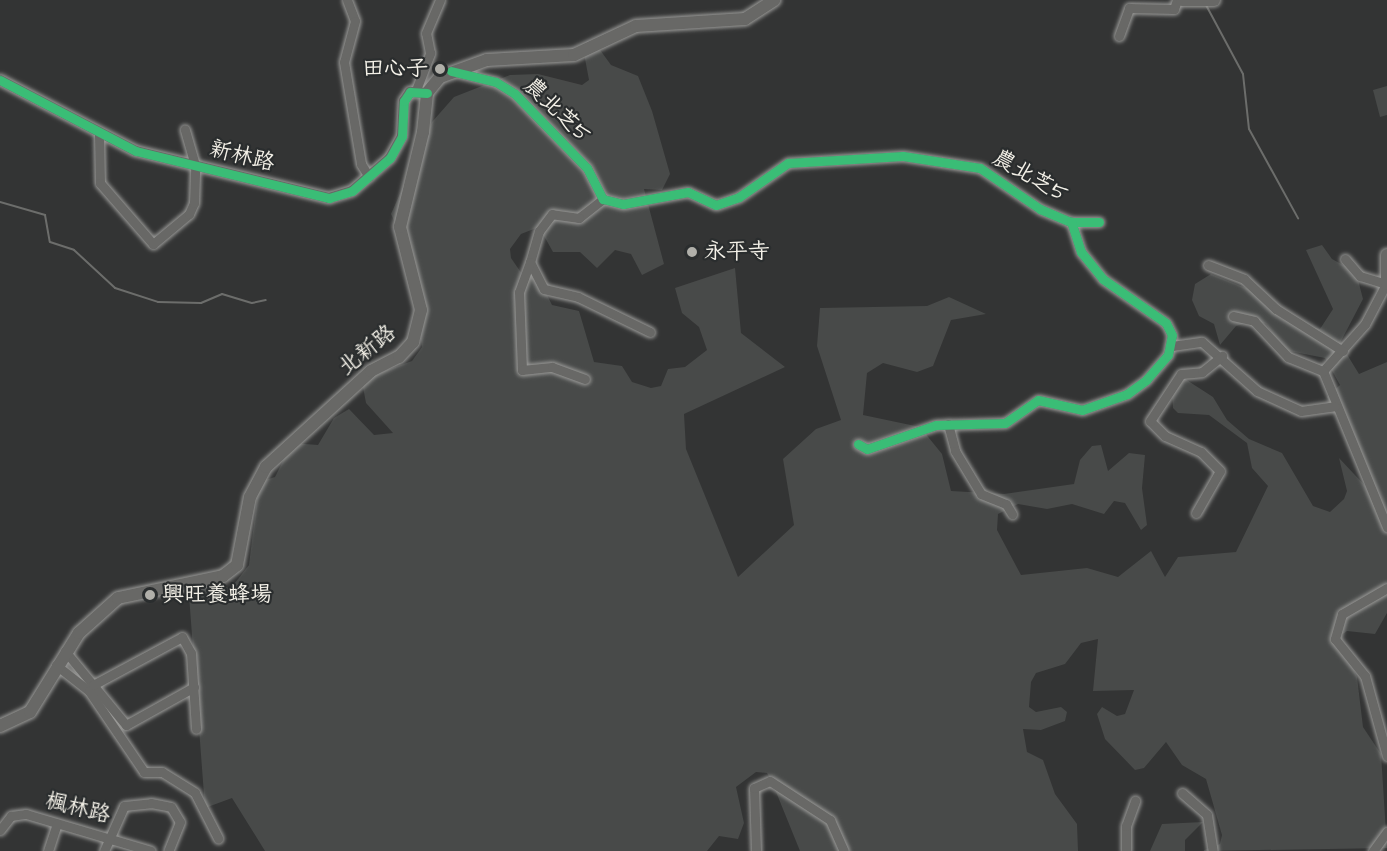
<!DOCTYPE html>
<html>
<head>
<meta charset="utf-8">
<style>
	body { margin:0 }
	#map { position:relative; width:1387px; height:851px; overflow:hidden; background:#333434; font-family:"Architects Daughter","LXGW WenKai TC",sans-serif }
	div>[style] { position:absolute }
	.green>* { inset:0; background:#484a49 }
	.stream>* { height:2px; margin:-1px; padding:0 1px; transform-origin:1px; border-radius:1px; background:#6c6d6b }
	.roads { filter:drop-shadow(0 0 2px #9b9b99) drop-shadow(0 0 2px #9b9b99) }
	.minor>* { height:9px; margin:-4.5px; padding:0 4.5px; transform-origin:4.5px; border-radius:4.5px; background:#686866 }
	.tertiary>* { height:10px; margin:-5px; padding:0 5px; transform-origin:5px; border-radius:5px; background:#686866 }
	.secondary>* { height:12px; margin:-6px; padding:0 6px; transform-origin:6px; border-radius:6px; background:#686866 }
	.cycleway>* { height:9px; margin:-4.5px; padding:0 4.5px; transform-origin:4.5px; border-radius:4.5px; background:#3abd76 }
	.dots>* { width:16px; height:16px; translate:-50% -50%; box-sizing:border-box; border:3px solid #2a2d2e; border-radius:50% }
	span { translate:-50% -50%; white-space:nowrap; text-align:center; line-height:1.15; -webkit-text-stroke:4.5px #2a2d2e; paint-order:stroke }
	.poi-label { font-size:22px; color:#f4f1e8 }
	.right { translate:-100% -50%; text-align:right }
	.left { translate:0 -50%; text-align:left }
	.street-label { font-size:22px; color:#f4f1e8 }
</style>
</head>
<body>
<div id="map">
	<div class="green">
		<div style="clip-path:polygon(587px 41px,595px 43px,611px 65px,638px 76px,652px 111px,670px 174px,662px 190px,644px 189px,664px 264px,642px 275px,631px 254px,615px 250px,597px 268px,580px 252px,553px 252px,539px 227px,521px 234px,510px 249px,511px 258px,522px 274px,540px 281px,552px 305px,579px 311px,594px 362px,622px 366px,632px 382px,651px 388px,661px 386px,668px 369px,685px 367px,707px 350px,699px 327px,682px 313px,675px 288px,735px 268px,741px 333px,785px 367px,684px 414px,686px 449px,738px 577px,794px 525px,783px 459px,816px 429px,841px 420px,817px 346px,820px 308px,927px 306px,949px 297px,986px 314px,951px 320px,933px 366px,917px 372px,883px 363px,867px 373px,863px 415px,920px 427px,942px 454px,951px 491px,1004px 494px,1074px 484px,1080px 460px,1092px 446px,1101px 445px,1108px 471px,1129px 453px,1145px 455px,1142px 488px,1147px 525px,1141px 530px,1125px 503px,1114px 501px,1104px 514px,1072px 504px,1047px 509px,1018px 504px,998px 514px,997px 530px,1021px 575px,1087px 568px,1118px 577px,1151px 551px,1165px 577px,1178px 557px,1236px 552px,1268px 486px,1252px 468px,1247px 443px,1209px 415px,1178px 413px,1173px 408px,1172px 393px,1182px 377px,1213px 397px,1227px 420px,1249px 439px,1282px 453px,1313px 506px,1330px 512px,1344px 499px,1347px 491px,1339px 458px,1370px 491px,1377px 490px,1327px 397px,1340px 385px,1325px 358px,1284px 350px,1266px 324px,1255px 320px,1236px 326px,1220px 345px,1214px 324px,1199px 316px,1192px 300px,1195px 284px,1211px 274px,1258px 293px,1282px 319px,1320px 329px,1333px 309px,1306px 250px,1322px 245px,1332px 259px,1356px 272px,1363px 299px,1340px 343px,1359px 374px,1387px 362px,1387px 613px,1375px 634px,1347px 631px,1338px 637px,1357px 677px,1363px 727px,1381px 754px,1387px 848px,1202px 851px,1220px 844px,1222px 835px,1206px 779px,1182px 765px,1166px 742px,1144px 768px,1135px 770px,1105px 739px,1097px 714px,1102px 707px,1117px 716px,1125px 714px,1134px 690px,1093px 691px,1098px 639px,1081px 643px,1065px 664px,1036px 673px,1031px 682px,1029px 707px,1036px 712px,1061px 707px,1067px 712px,1065px 721px,1041px 730px,1023px 729px,1027px 752px,1043px 760px,1055px 794px,1077px 824px,1078px 851px,800px 851px,772px 782px,767px 773px,756px 772px,736px 787px,744px 823px,738px 839px,719px 836px,707px 851px,265px 851px,232px 798px,205px 808px,188px 582px,231px 588px,249px 565px,259px 482px,275px 477px,292px 443px,318px 445px,334px 418px,349px 409px,374px 435px,393px 433px,366px 403px,363px 387px,365px 378px,412px 361px,422px 347px,409px 252px,391px 214px,432px 122px,454px 97px,510px 75px,538px 74px,582px 85px,589px 80px,583px 48px)"></div>
		<div style="clip-path:polygon(1387px 86px,1387px 115px,1380px 117px,1373px 90px)"></div>
		<div style="clip-path:polygon(1203px 822px,1185px 840px,1185px 851px,1150px 851px,1162px 824px)"></div>
	</div>
	<div class="stream">
		<div style="left:1206px;top:5px;width:78px;rotate:61.8deg"></div>
		<div style="left:1243px;top:74px;width:55px;rotate:83.8deg"></div>
		<div style="left:1249px;top:129px;width:102px;rotate:61.2deg"></div>
		<div style="left:0;top:202px;width:47px;rotate:16.1deg"></div>
		<div style="left:45px;top:215px;width:27px;rotate:80deg"></div>
		<div style="left:50px;top:242px;width:25px;rotate:18deg"></div>
		<div style="left:74px;top:250px;width:56px;rotate:42.8deg"></div>
		<div style="left:115px;top:288px;width:45px;rotate:18deg"></div>
		<div style="left:158px;top:302px;width:43px;rotate:1.3deg"></div>
		<div style="left:201px;top:303px;width:23px;rotate:-23deg"></div>
		<div style="left:222px;top:294px;width:31px;rotate:17deg"></div>
		<div style="left:252px;top:303px;width:14px;rotate:-12deg"></div>
	</div>
	<div class="roads">
		<div class="minor">
			<div style="left:347px;top:0;width:22px;rotate:69deg"></div>
			<div style="left:355px;top:21px;width:42px;rotate:105deg"></div>
			<div style="left:344px;top:62px;width:103px;rotate:80.5deg"></div>
			<div style="left:361px;top:164px;width:15px;rotate:58deg"></div>
			<div style="left:1119px;top:36px;width:30px;rotate:-70deg"></div>
			<div style="left:1129px;top:8px;width:45px;rotate:1.3deg"></div>
			<div style="left:1174px;top:9px;width:9px;rotate:-72deg"></div>
			<div style="left:451px;top:71px;width:46px;rotate:13.7deg"></div>
			<div style="left:496px;top:82px;width:22px;rotate:32deg"></div>
			<div style="left:515px;top:94px;width:103px;rotate:45.8deg"></div>
			<div style="left:587px;top:168px;width:35px;rotate:63deg"></div>
			<div style="left:603px;top:199px;width:21px;rotate:14deg"></div>
			<div style="left:623px;top:204px;width:66px;rotate:-10.5deg"></div>
			<div style="left:688px;top:192px;width:31px;rotate:25deg"></div>
			<div style="left:716px;top:205px;width:24px;rotate:-19deg"></div>
			<div style="left:739px;top:197px;width:60px;rotate:-34.8deg"></div>
			<div style="left:788px;top:163px;width:115px;rotate:-3.5deg"></div>
			<div style="left:903px;top:156px;width:78px;rotate:8.9deg"></div>
			<div style="left:980px;top:168px;width:73px;rotate:34.3deg"></div>
			<div style="left:1040px;top:209px;width:34px;rotate:23deg"></div>
			<div style="left:1071px;top:222px;width:28px"></div>
			<div style="left:416px;top:90px;width:40px;rotate:-69deg"></div>
			<div style="left:430px;top:53px;width:20px;rotate:-101deg"></div>
			<div style="left:426px;top:33px;width:36px;rotate:-67deg"></div>
			<div style="left:99px;top:135px;width:48px;rotate:88.8deg"></div>
			<div style="left:100px;top:183px;width:81px;rotate:49deg"></div>
			<div style="left:153px;top:244px;width:47px;rotate:-39.8deg"></div>
			<div style="left:189px;top:214px;width:12px;rotate:-66deg"></div>
			<div style="left:194px;top:203px;width:38px;rotate:-88deg"></div>
			<div style="left:195px;top:165px;width:37px;rotate:-106deg"></div>
			<div style="left:603px;top:199px;width:31px;rotate:142deg"></div>
			<div style="left:579px;top:218px;width:27px;rotate:-172deg"></div>
			<div style="left:552px;top:214px;width:21px;rotate:127deg"></div>
			<div style="left:539px;top:231px;width:32px;rotate:106deg"></div>
			<div style="left:530px;top:262px;width:30px;rotate:63deg"></div>
			<div style="left:544px;top:289px;width:35px;rotate:13deg"></div>
			<div style="left:578px;top:297px;width:80px;rotate:25.9deg"></div>
			<div style="left:1345px;top:259px;width:23px;rotate:49deg"></div>
			<div style="left:1360px;top:276px;width:27px;rotate:17deg"></div>
			<div style="left:1386px;top:284px;width:45px;rotate:117.7deg"></div>
			<div style="left:1365px;top:324px;width:63px;rotate:131.8deg"></div>
			<div style="left:1323px;top:371px;width:169px;rotate:67.7deg"></div>
			<div style="left:530px;top:262px;width:32px;rotate:110deg"></div>
			<div style="left:519px;top:292px;width:78px;rotate:87.8deg"></div>
			<div style="left:522px;top:370px;width:30px;rotate:-6deg"></div>
			<div style="left:552px;top:367px;width:35px;rotate:20deg"></div>
			<div style="left:1208px;top:265px;width:39px;rotate:21deg"></div>
			<div style="left:1244px;top:279px;width:44px;rotate:43.2deg"></div>
			<div style="left:1276px;top:309px;width:79px;rotate:32.1deg"></div>
			<div style="left:1233px;top:316px;width:22px;rotate:13deg"></div>
			<div style="left:1254px;top:321px;width:50px;rotate:46.6deg"></div>
			<div style="left:1288px;top:357px;width:38px;rotate:22deg"></div>
			<div style="left:1172px;top:346px;width:30px;rotate:-8deg"></div>
			<div style="left:1202px;top:342px;width:74px;rotate:41.7deg"></div>
			<div style="left:1257px;top:391px;width:48px;rotate:24.4deg"></div>
			<div style="left:1301px;top:411px;width:34px;rotate:-8deg"></div>
			<div style="left:948px;top:424px;width:28px;rotate:75deg"></div>
			<div style="left:955px;top:451px;width:50px;rotate:58.8deg"></div>
			<div style="left:981px;top:494px;width:27px;rotate:22deg"></div>
			<div style="left:1006px;top:504px;width:12px;rotate:59deg"></div>
			<div style="left:858px;top:444px;width:10px;rotate:29deg"></div>
			<div style="left:867px;top:449px;width:73px;rotate:-19.2deg"></div>
			<div style="left:936px;top:425px;width:69px;rotate:-1.7deg"></div>
			<div style="left:1005px;top:423px;width:40px;rotate:-34.9deg"></div>
			<div style="left:1038px;top:400px;width:45px;rotate:12.8deg"></div>
			<div style="left:1082px;top:410px;width:48px;rotate:-19.6deg"></div>
			<div style="left:1127px;top:394px;width:24px;rotate:-36deg"></div>
			<div style="left:1146px;top:380px;width:33px;rotate:-49deg"></div>
			<div style="left:1168px;top:355px;width:20px;rotate:-79deg"></div>
			<div style="left:1172px;top:335px;width:13px;rotate:-117deg"></div>
			<div style="left:1166px;top:323px;width:77px;rotate:-145.1deg"></div>
			<div style="left:1103px;top:279px;width:35px;rotate:-129deg"></div>
			<div style="left:1081px;top:252px;width:32px;rotate:-108deg"></div>
			<div style="left:1196px;top:513px;width:48px;rotate:-60.3deg"></div>
			<div style="left:1220px;top:471px;width:27px;rotate:-135deg"></div>
			<div style="left:1201px;top:452px;width:39px;rotate:-156deg"></div>
			<div style="left:1165px;top:436px;width:21px;rotate:-135deg"></div>
			<div style="left:1150px;top:421px;width:56px;rotate:-56.6deg"></div>
			<div style="left:1181px;top:374px;width:21px;rotate:-5deg"></div>
			<div style="left:1202px;top:372px;width:26px;rotate:-39deg"></div>
			<div style="left:1387px;top:588px;width:52px;rotate:150deg"></div>
			<div style="left:1342px;top:614px;width:26px;rotate:106deg"></div>
			<div style="left:1335px;top:639px;width:48px;rotate:51deg"></div>
			<div style="left:1365px;top:676px;width:83px;rotate:74.6deg"></div>
			<div style="left:65px;top:651px;width:96px;rotate:50.5deg"></div>
			<div style="left:126px;top:725px;width:78px;rotate:-29.2deg"></div>
			<div style="left:56px;top:665px;width:42px;rotate:38.2deg"></div>
			<div style="left:89px;top:691px;width:98px;rotate:55.8deg"></div>
			<div style="left:144px;top:772px;width:18px"></div>
			<div style="left:162px;top:772px;width:39px;rotate:32deg"></div>
			<div style="left:195px;top:793px;width:51px;rotate:62.9deg"></div>
			<div style="left:93px;top:685px;width:101px;rotate:-28.3deg"></div>
			<div style="left:182px;top:637px;width:18px;rotate:61deg"></div>
			<div style="left:191px;top:653px;width:76px;rotate:86.2deg"></div>
			<div style="left:1182px;top:793px;width:33px;rotate:41deg"></div>
			<div style="left:1207px;top:815px;width:36px;rotate:81deg"></div>
			<div style="left:0;top:830px;width:18px;rotate:-52deg"></div>
			<div style="left:11px;top:816px;width:15px;rotate:-8deg"></div>
			<div style="left:26px;top:814px;width:130px;rotate:16.5deg"></div>
			<div style="left:48px;top:851px;width:29px;rotate:-72deg"></div>
			<div style="left:104px;top:851px;width:49px;rotate:-66deg"></div>
			<div style="left:124px;top:806px;width:27px;rotate:-6deg"></div>
			<div style="left:151px;top:803px;width:20px;rotate:11deg"></div>
			<div style="left:171px;top:807px;width:17px;rotate:59deg"></div>
			<div style="left:180px;top:822px;width:31px;rotate:112deg"></div>
			<div style="left:756px;top:851px;width:63px;rotate:-91.8deg"></div>
			<div style="left:754px;top:788px;width:17px;rotate:-24deg"></div>
			<div style="left:770px;top:781px;width:72px;rotate:33deg"></div>
			<div style="left:830px;top:820px;width:34px;rotate:66deg"></div>
			<div style="left:1126px;top:851px;width:25px;rotate:-90deg"></div>
			<div style="left:1126px;top:826px;width:27px;rotate:-70deg"></div>
			<div style="left:1373px;top:851px;width:24px;rotate:-54deg"></div>
		</div>
		<div class="tertiary">
			<div style="left:0;top:80px;width:153px;rotate:27.6deg"></div>
			<div style="left:136px;top:151px;width:199px;rotate:13.7deg"></div>
			<div style="left:329px;top:198px;width:24px;rotate:-17deg"></div>
			<div style="left:352px;top:191px;width:50px;rotate:-41deg"></div>
			<div style="left:390px;top:158px;width:25px;rotate:-61deg"></div>
			<div style="left:402px;top:136px;width:35px;rotate:-87deg"></div>
			<div style="left:404px;top:101px;width:11px;rotate:-56deg"></div>
			<div style="left:410px;top:92px;width:17px;rotate:3deg"></div>
		</div>
		<div class="secondary">
			<div style="left:1182px;top:0;width:32px"></div>
			<div style="left:1387px;top:255px;width:29px;rotate:90deg"></div>
			<div style="left:0;top:726px;width:33px;rotate:-25deg"></div>
			<div style="left:30px;top:712px;width:93px;rotate:-58.2deg"></div>
			<div style="left:79px;top:633px;width:52px;rotate:-41.9deg"></div>
			<div style="left:118px;top:598px;width:107px;rotate:-11.8deg"></div>
			<div style="left:223px;top:576px;width:18px;rotate:-38deg"></div>
			<div style="left:237px;top:565px;width:69px;rotate:-79.2deg"></div>
			<div style="left:250px;top:497px;width:34px;rotate:-62deg"></div>
			<div style="left:266px;top:467px;width:142px;rotate:-42.4deg"></div>
			<div style="left:371px;top:371px;width:31px;rotate:-27deg"></div>
			<div style="left:399px;top:357px;width:21px;rotate:-47deg"></div>
			<div style="left:413px;top:342px;width:33px;rotate:-76deg"></div>
			<div style="left:421px;top:310px;width:86px;rotate:-104.2deg"></div>
			<div style="left:400px;top:227px;width:98px;rotate:-76.4deg"></div>
			<div style="left:423px;top:132px;width:39px;rotate:-84deg"></div>
			<div style="left:427px;top:93px;width:21px;rotate:-51deg"></div>
			<div style="left:440px;top:77px;width:50px;rotate:-19.9deg"></div>
			<div style="left:487px;top:60px;width:87px;rotate:-3.3deg"></div>
			<div style="left:574px;top:55px;width:68px;rotate:-25.1deg"></div>
			<div style="left:636px;top:26px;width:109px;rotate:-3.7deg"></div>
			<div style="left:745px;top:19px;width:35px;rotate:-33deg"></div>
		</div>
	</div>
	<div class="cycleway">
		<div style="left:451px;top:71px;width:46px;rotate:13.7deg"></div>
		<div style="left:496px;top:82px;width:22px;rotate:32deg"></div>
		<div style="left:515px;top:94px;width:103px;rotate:45.8deg"></div>
		<div style="left:587px;top:168px;width:35px;rotate:63deg"></div>
		<div style="left:603px;top:199px;width:21px;rotate:14deg"></div>
		<div style="left:623px;top:204px;width:66px;rotate:-10.5deg"></div>
		<div style="left:688px;top:192px;width:31px;rotate:25deg"></div>
		<div style="left:716px;top:205px;width:24px;rotate:-19deg"></div>
		<div style="left:739px;top:197px;width:60px;rotate:-34.8deg"></div>
		<div style="left:788px;top:163px;width:115px;rotate:-3.5deg"></div>
		<div style="left:903px;top:156px;width:78px;rotate:8.9deg"></div>
		<div style="left:980px;top:168px;width:73px;rotate:34.3deg"></div>
		<div style="left:1040px;top:209px;width:34px;rotate:23deg"></div>
		<div style="left:1071px;top:222px;width:28px"></div>
		<div style="left:0;top:80px;width:153px;rotate:27.6deg"></div>
		<div style="left:136px;top:151px;width:199px;rotate:13.7deg"></div>
		<div style="left:329px;top:198px;width:24px;rotate:-17deg"></div>
		<div style="left:352px;top:191px;width:50px;rotate:-41deg"></div>
		<div style="left:390px;top:158px;width:25px;rotate:-61deg"></div>
		<div style="left:402px;top:136px;width:35px;rotate:-87deg"></div>
		<div style="left:404px;top:101px;width:11px;rotate:-56deg"></div>
		<div style="left:410px;top:92px;width:17px;rotate:3deg"></div>
		<div style="left:858px;top:444px;width:10px;rotate:29deg"></div>
		<div style="left:867px;top:449px;width:73px;rotate:-19.2deg"></div>
		<div style="left:936px;top:425px;width:69px;rotate:-1.7deg"></div>
		<div style="left:1005px;top:423px;width:40px;rotate:-34.9deg"></div>
		<div style="left:1038px;top:400px;width:45px;rotate:12.8deg"></div>
		<div style="left:1082px;top:410px;width:48px;rotate:-19.6deg"></div>
		<div style="left:1127px;top:394px;width:24px;rotate:-36deg"></div>
		<div style="left:1146px;top:380px;width:33px;rotate:-49deg"></div>
		<div style="left:1168px;top:355px;width:20px;rotate:-79deg"></div>
		<div style="left:1172px;top:335px;width:13px;rotate:-117deg"></div>
		<div style="left:1166px;top:323px;width:77px;rotate:-145.1deg"></div>
		<div style="left:1103px;top:279px;width:35px;rotate:-129deg"></div>
		<div style="left:1081px;top:252px;width:32px;rotate:-108deg"></div>
	</div>
	<div class="dots">
		<div style="left:440px;top:69px;background:#b0afa9"></div>
		<div style="left:692px;top:252px;background:#b0afa9"></div>
		<div style="left:150px;top:595px;background:#b0afa9"></div>
	</div>
	<div class="poi-label">
		<span class="right" style="left:428px;top:69px">田心子</span>
		<span class="left" style="left:704px;top:252px">永平寺</span>
		<span class="left" style="left:162px;top:595px">興旺養蜂場</span>
	</div>
	<div class="street-label">
		<span style="left:557px;top:110px;rotate:44deg">農北芝5</span>
		<span style="left:242px;top:156px;rotate:14deg">新林路</span>
		<span style="left:1030px;top:176px;rotate:30deg">農北芝5</span>
		<span style="left:367px;top:350px;rotate:-38deg">北新路</span>
		<span style="left:78px;top:808px;rotate:14deg">楓林路</span>
	</div>
</div>
</body>
</html>
